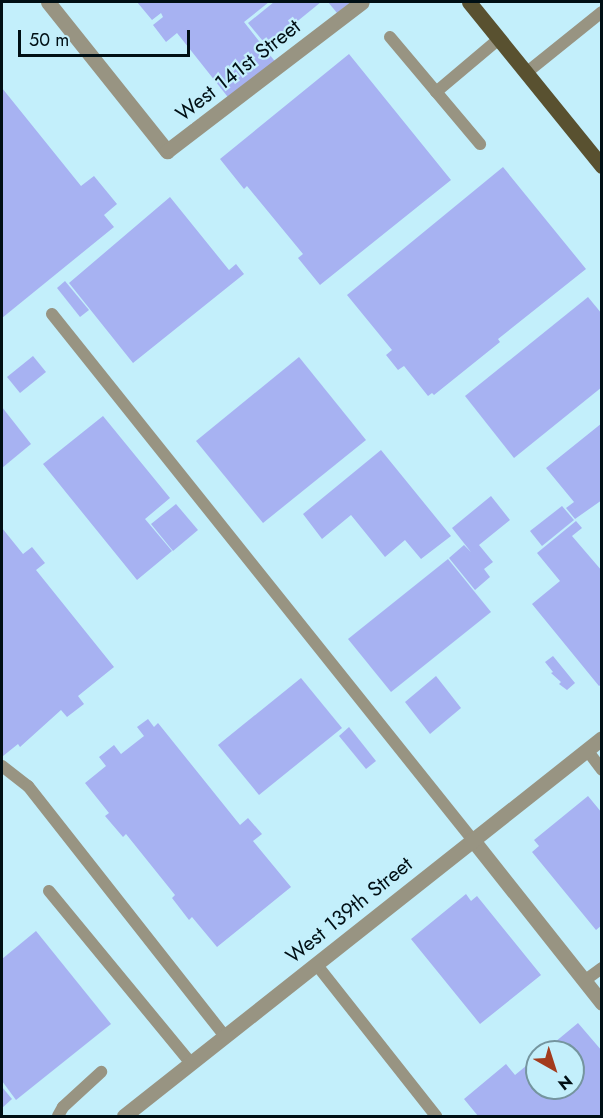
<!DOCTYPE html>
<html>
<head>
<meta charset="utf-8">
<style>
	body { margin:0 }
	#map { position:relative; width:603px; height:1118px; overflow:hidden; background:#c3effb; font-family:Jost,sans-serif }
	div>[style] { position:absolute }
	.building>* { inset:0; background:#a7b2f2 }
	.lane>* { height:12px; margin:-6px; padding:0 6px; transform-origin:6px; border-radius:6px; background:#989482 }
	.street>* { height:15px; margin:-7.5px; padding:0 7.5px; transform-origin:7.5px; border-radius:7.5px; background:#989482 }
	.primary>* { height:15px; margin:-7.5px; padding:0 7.5px; transform-origin:7.5px; border-radius:7.5px; background:#595130 }
	span { translate:-50% -50%; white-space:nowrap; text-align:center; line-height:1.15; -webkit-text-stroke:4.5px #c3effb; paint-order:stroke }
	.street-label { font-size:21px; color:#000f14 }
	.frame { position:absolute; inset:0; border:3px solid #000f14; pointer-events:none }
	.north { position:absolute; left:525px; top:1040px; width:60px; height:60px; box-sizing:border-box; background:#c3effb; border:2px solid #75959f; border-radius:50%; rotate:141deg; font-size:16px; font-weight:700; line-height:24px; text-align:center; color:#000f14 }
	.north::after { content:''; display:block; margin:auto; width:21px; height:27px; background:#a33b1d; clip-path:polygon(50% 0,100% 100%,50% 72%,0 100%) }
	.scale { position:absolute; left:18px; top:30px; width:172px; height:27px; box-sizing:border-box; border:3px solid #000f14; border-top:0; padding-left:8px; font-size:18px; line-height:21px; white-space:nowrap; color:#000f14; -webkit-text-stroke:4px #c3effb; paint-order:stroke }
</style>
</head>
<body>
<div id="map">
	<div class="building">
		<div style="clip-path:polygon(137px 2px,269px 2px,244px 22px,277px 64px,231px 101px,177px 33px,166px 42px,153px 25px,163px 17px,161px 13px,152px 20px)"></div>
		<div style="clip-path:polygon(274px 2px,321px 2px,267px 46px,248px 23px)"></div>
		<div style="clip-path:polygon(328px 2px,351px 2px,337px 13px)"></div>
		<div style="clip-path:polygon(349px 54px,451px 180px,320px 285px,298px 258px,303px 254px,247px 186px,244px 189px,220px 159px)"></div>
		<div style="clip-path:polygon(2px 88px,81px 186px,94px 176px,117px 204px,104px 215px,114px 227px,2px 318px)"></div>
		<div style="clip-path:polygon(503px 167px,586px 269px,498px 339px,500px 342px,434px 395px,432px 393px,428px 396px,404px 366px,398px 370px,386px 355px,392px 350px,347px 295px)"></div>
		<div style="clip-path:polygon(170px 197px,229px 270px,236px 264px,244px 274px,133px 363px,69px 283px)"></div>
		<div style="clip-path:polygon(65px 281px,89px 310px,80px 317px,57px 288px)"></div>
		<div style="clip-path:polygon(588px 297px,602px 314px,602px 387px,514px 458px,465px 396px)"></div>
		<div style="clip-path:polygon(33px 356px,46px 372px,20px 393px,7px 377px)"></div>
		<div style="clip-path:polygon(299px 357px,366px 440px,263px 523px,196px 441px)"></div>
		<div style="clip-path:polygon(2px 407px,31px 444px,2px 468px)"></div>
		<div style="clip-path:polygon(103px 416px,170px 498px,145px 519px,172px 551px,137px 580px,43px 464px)"></div>
		<div style="clip-path:polygon(602px 423px,602px 500px,575px 519px,566px 508px,574px 502px,546px 468px)"></div>
		<div style="clip-path:polygon(381px 450px,451px 536px,421px 559px,405px 540px,385px 557px,351px 515px,322px 539px,303px 514px)"></div>
		<div style="clip-path:polygon(491px 496px,510px 520px,479px 545px,493px 562px,484px 569px,490px 577px,475px 590px,449px 558px,464px 545px,471px 552px,452px 528px)"></div>
		<div style="clip-path:polygon(176px 504px,198px 530px,173px 551px,151px 524px)"></div>
		<div style="clip-path:polygon(562px 506px,574px 520px,542px 546px,530px 531px)"></div>
		<div style="clip-path:polygon(576px 521px,582px 528px,572px 536px,602px 571px,602px 684px,599px 686px,532px 604px,560px 581px,537px 553px)"></div>
		<div style="clip-path:polygon(2px 528px,23px 554px,32px 547px,45px 563px,36px 570px,114px 667px,78px 696px,84px 704px,67px 717px,61px 710px,20px 747px,18px 744px,3px 756px)"></div>
		<div style="clip-path:polygon(448px 559px,491px 612px,391px 692px,348px 639px)"></div>
		<div style="clip-path:polygon(553px 656px,575px 683px,567px 690px,559px 684px,561px 682px,551px 673px,553px 672px,545px 662px)"></div>
		<div style="clip-path:polygon(436px 676px,461px 708px,430px 734px,405px 702px)"></div>
		<div style="clip-path:polygon(301px 678px,342px 728px,259px 795px,218px 745px)"></div>
		<div style="clip-path:polygon(148px 719px,154px 727px,158px 723px,240px 825px,248px 818px,262px 834px,253px 841px,291px 887px,217px 947px,192px 917px,189px 920px,172px 898px,175px 895px,126px 834px,123px 837px,105px 816px,109px 813px,85px 783px,106px 766px,99px 757px,114px 745px,121px 754px,144px 736px,137px 727px)"></div>
		<div style="clip-path:polygon(349px 727px,376px 761px,366px 769px,339px 736px)"></div>
		<div style="clip-path:polygon(588px 796px,602px 813px,602px 925px,596px 930px,532px 852px,539px 846px,534px 840px)"></div>
		<div style="clip-path:polygon(466px 894px,471px 901px,477px 896px,541px 975px,480px 1024px,411px 939px)"></div>
		<div style="clip-path:polygon(36px 931px,111px 1024px,16px 1100px,2px 1081px,2px 959px)"></div>
		<div style="clip-path:polygon(578px 1023px,602px 1051px,602px 1116px,478px 1116px,464px 1099px,506px 1064px,515px 1075px,537px 1057px,537px 1088px,573px 1088px,573px 1052px,543px 1052px)"></div>
		<div style="clip-path:polygon(2px 1087px,12px 1099px,2px 1108px)"></div>
	</div>
	<div class="lane">
		<div style="left:390px;top:37px;width:140px;rotate:49.9deg"></div>
		<div style="left:526px;top:73px;width:97px;rotate:-38.8deg"></div>
		<div style="left:436px;top:92px;width:82px;rotate:-40.1deg"></div>
		<div style="left:52px;top:314px;width:672px;rotate:51.34deg"></div>
		<div style="left:587px;top:750px;width:25px;rotate:53deg"></div>
		<div style="left:2px;top:766px;width:33px;rotate:38deg"></div>
		<div style="left:28px;top:786px;width:318px;rotate:51.8deg"></div>
		<div style="left:49px;top:891px;width:223px;rotate:50.5deg"></div>
		<div style="left:316px;top:964px;width:194px;rotate:51.7deg"></div>
		<div style="left:584px;top:981px;width:22px;rotate:-36deg"></div>
		<div style="left:58px;top:1116px;width:10px;rotate:-61deg"></div>
		<div style="left:63px;top:1107px;width:52px;rotate:-42.6deg"></div>
	</div>
	<div class="street">
		<div style="left:48px;top:2px;width:191px;rotate:51.4deg"></div>
		<div style="left:167px;top:151px;width:245px;rotate:-37.4deg"></div>
		<div style="left:472px;top:839px;width:209px;rotate:51.6deg"></div>
		<div style="left:124px;top:1116px;width:609px;rotate:-38.34deg"></div>
	</div>
	<div class="primary">
		<div style="left:469px;top:2px;width:211px;rotate:51deg"></div>
	</div>
	<div class="street-label">
		<span style="left:238px;top:70px;rotate:-38deg">West 141st Street</span>
		<span style="left:349px;top:910px;rotate:-39deg">West 139th Street</span>
	</div>
	<div class="frame"></div>
	<div class="north">N</div>
	<div class="scale">50 m</div>
</div>
</body>
</html>
